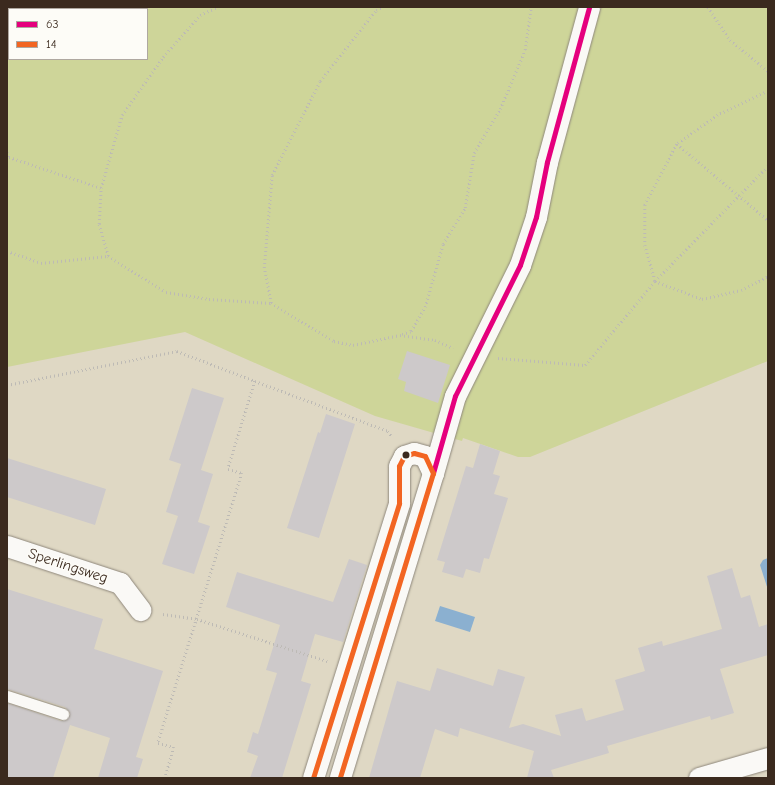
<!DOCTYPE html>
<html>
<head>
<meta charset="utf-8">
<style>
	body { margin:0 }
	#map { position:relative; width:775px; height:785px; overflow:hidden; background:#dfd8c4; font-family:"Comic Neue",sans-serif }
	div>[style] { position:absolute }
	.green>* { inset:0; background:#ced599 }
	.water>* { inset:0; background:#8bb0d0 }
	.building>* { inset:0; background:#cdc9ca }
	.path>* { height:2.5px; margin-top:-1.25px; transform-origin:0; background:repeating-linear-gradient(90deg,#bdbab5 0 1px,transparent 0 4px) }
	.roads { filter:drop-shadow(0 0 1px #8e877b) drop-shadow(0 0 1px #8e877b) }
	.service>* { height:11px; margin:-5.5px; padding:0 5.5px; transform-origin:5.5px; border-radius:5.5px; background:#faf9f6 }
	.minor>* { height:21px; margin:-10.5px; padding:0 10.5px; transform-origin:10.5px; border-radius:10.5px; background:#faf9f6 }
	.bus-1>* { height:5px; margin:-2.5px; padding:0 2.5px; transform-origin:2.5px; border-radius:2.5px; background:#e5007d }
	.bus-2>* { height:5px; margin:-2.5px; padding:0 2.5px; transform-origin:2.5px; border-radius:2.5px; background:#f26522 }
	.dots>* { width:11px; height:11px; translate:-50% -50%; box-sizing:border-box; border:2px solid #fdfcf7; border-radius:50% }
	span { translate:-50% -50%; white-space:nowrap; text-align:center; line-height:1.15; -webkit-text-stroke:3px #fdfcf7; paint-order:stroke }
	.street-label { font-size:15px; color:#3b2a1e }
	.frame { position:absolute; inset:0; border:8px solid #3b2a1e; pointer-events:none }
	.legend { position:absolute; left:8px; top:8px; width:140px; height:52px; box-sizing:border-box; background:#fdfcf7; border:1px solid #afa8a0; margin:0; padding:5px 7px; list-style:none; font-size:12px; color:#3b2a1e }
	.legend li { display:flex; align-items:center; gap:8px; height:20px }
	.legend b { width:20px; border:1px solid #afa8a0 }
</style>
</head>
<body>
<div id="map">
	<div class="green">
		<div style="clip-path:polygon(evenodd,7px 7px,768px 7px,768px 361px,530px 457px,518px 457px,463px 438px,462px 441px,375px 416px,185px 332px,7px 367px,7px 7px,9px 9px,147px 9px,147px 59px,9px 59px,9px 9px)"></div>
	</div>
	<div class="water">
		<div style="clip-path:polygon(768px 558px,768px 590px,760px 565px,763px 560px)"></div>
		<div style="clip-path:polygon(440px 606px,475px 617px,470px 632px,435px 621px)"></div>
	</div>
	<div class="building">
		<div style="clip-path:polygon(407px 351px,450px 365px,438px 403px,404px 391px,406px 382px,398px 379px)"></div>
		<div style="clip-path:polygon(192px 388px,224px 398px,201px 470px,213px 474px,198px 522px,210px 526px,194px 574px,162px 564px,178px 516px,166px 512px,181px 464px,169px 460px)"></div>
		<div style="clip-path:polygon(326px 414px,355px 424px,319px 538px,287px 528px,318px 432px,320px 433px)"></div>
		<div style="clip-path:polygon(480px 444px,500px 451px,493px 474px,500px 476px,494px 494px,508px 498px,489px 559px,484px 558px,480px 573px,466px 569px,463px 578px,442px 572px,445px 562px,437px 560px,466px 466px,473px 468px)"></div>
		<div style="clip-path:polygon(7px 458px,106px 489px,95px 525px,7px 497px)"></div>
		<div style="clip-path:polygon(349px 559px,367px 565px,343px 642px,315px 634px,301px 681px,311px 684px,282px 778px,250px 778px,258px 756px,247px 752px,253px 732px,258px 734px,277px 673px,266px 670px,280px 625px,226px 607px,237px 572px,333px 602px)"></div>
		<div style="clip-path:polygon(732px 568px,741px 598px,750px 595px,759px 627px,768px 624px,768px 655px,720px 669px,734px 713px,711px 720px,710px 716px,607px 746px,609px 753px,551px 770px,554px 778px,527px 778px,534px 751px,460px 728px,458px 737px,435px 729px,420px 778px,369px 778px,397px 681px,430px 691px,437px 668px,493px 686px,498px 669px,525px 677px,509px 728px,523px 724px,561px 736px,555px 715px,582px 708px,586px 721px,624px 710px,615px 680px,645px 671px,638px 648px,662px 641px,663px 646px,722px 629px,707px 576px)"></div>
		<div style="clip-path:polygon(7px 589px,103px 619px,94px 649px,163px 671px,136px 757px,143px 759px,137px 778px,98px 778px,110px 738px,70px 725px,53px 778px,7px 778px,7px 703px,61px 721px,67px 719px,70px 713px,65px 707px,7px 689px)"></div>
	</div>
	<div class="path">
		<div style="left:708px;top:7px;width:40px;rotate:56deg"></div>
		<div style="left:730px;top:40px;width:49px;rotate:39.2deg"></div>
		<div style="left:768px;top:91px;width:55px;rotate:154.4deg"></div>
		<div style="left:718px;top:115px;width:50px;rotate:144.7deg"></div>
		<div style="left:677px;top:144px;width:69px;rotate:117.7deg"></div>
		<div style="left:645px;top:205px;width:40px;rotate:90deg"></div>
		<div style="left:645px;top:245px;width:37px;rotate:74deg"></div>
		<div style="left:655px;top:281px;width:50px;rotate:21deg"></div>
		<div style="left:702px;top:299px;width:40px;rotate:-13deg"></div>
		<div style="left:741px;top:290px;width:30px;rotate:-27deg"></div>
		<div style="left:677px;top:144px;width:119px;rotate:39.9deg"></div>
		<div style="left:7px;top:152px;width:5px;rotate:68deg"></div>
		<div style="left:9px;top:157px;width:97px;rotate:18.6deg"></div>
		<div style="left:7px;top:251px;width:36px;rotate:19deg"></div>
		<div style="left:41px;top:263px;width:67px;rotate:-6deg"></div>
		<div style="left:108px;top:256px;width:68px;rotate:31.8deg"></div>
		<div style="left:166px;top:292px;width:44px;rotate:9.2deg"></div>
		<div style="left:209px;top:299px;width:62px;rotate:3.7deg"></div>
		<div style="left:271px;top:303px;width:74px;rotate:31.1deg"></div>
		<div style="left:334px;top:341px;width:19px;rotate:12deg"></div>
		<div style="left:353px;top:345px;width:48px;rotate:-12deg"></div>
		<div style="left:400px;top:335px;width:35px;rotate:8deg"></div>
		<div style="left:435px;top:340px;width:20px;rotate:24deg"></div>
		<div style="left:108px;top:256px;width:33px;rotate:-106deg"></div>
		<div style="left:99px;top:224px;width:36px;rotate:-87deg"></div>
		<div style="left:101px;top:188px;width:76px;rotate:-74deg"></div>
		<div style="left:122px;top:115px;width:71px;rotate:-54.7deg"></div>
		<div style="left:163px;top:57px;width:56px;rotate:-48.6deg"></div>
		<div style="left:200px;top:15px;width:19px;rotate:-25deg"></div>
		<div style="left:271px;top:303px;width:36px;rotate:-101deg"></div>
		<div style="left:264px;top:268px;width:93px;rotate:-85.1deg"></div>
		<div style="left:272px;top:175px;width:106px;rotate:-62.9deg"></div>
		<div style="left:320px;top:81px;width:90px;rotate:-51.7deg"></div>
		<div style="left:376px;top:10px;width:7px;rotate:-27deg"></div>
		<div style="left:402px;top:334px;width:9px;rotate:-18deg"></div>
		<div style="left:411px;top:331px;width:28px;rotate:-60deg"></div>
		<div style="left:425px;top:307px;width:66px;rotate:-74.1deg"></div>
		<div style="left:443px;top:244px;width:42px;rotate:-58.6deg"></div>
		<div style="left:465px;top:208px;width:56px;rotate:-80.7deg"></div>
		<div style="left:474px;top:153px;width:51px;rotate:-59.4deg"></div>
		<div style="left:500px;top:109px;width:64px;rotate:-67deg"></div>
		<div style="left:525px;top:50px;width:43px;rotate:-82.1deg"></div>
		<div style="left:498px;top:358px;width:87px;rotate:4.6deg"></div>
		<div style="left:585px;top:365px;width:109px;rotate:-50.2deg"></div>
		<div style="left:655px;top:281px;width:161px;rotate:-45.5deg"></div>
		<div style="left:255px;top:381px;width:142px;rotate:20.6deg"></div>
		<div style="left:388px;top:431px;width:7px;rotate:56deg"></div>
		<div style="left:7px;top:385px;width:173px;rotate:-11.3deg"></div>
		<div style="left:177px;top:351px;width:84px;rotate:21deg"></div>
		<div style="left:255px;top:381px;width:92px;rotate:107.1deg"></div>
		<div style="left:228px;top:469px;width:15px;rotate:16deg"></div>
		<div style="left:242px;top:473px;width:283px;rotate:107.3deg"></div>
		<div style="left:158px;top:743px;width:16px;rotate:14deg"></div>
		<div style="left:174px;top:747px;width:32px;rotate:106deg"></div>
		<div style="left:163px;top:614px;width:34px;rotate:8deg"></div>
		<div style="left:197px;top:619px;width:137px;rotate:17.9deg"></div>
	</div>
	<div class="roads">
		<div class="service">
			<div style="left:7px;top:696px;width:59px;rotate:17.8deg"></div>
		</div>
		<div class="minor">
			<div style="left:433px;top:473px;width:80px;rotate:-74.1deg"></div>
			<div style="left:455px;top:396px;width:146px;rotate:-63.6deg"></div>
			<div style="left:520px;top:265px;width:51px;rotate:-71.6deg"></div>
			<div style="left:536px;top:217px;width:56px;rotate:-78.7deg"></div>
			<div style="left:547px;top:162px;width:161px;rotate:-74.8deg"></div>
			<div style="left:7px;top:546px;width:119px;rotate:18.1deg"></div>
			<div style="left:120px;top:583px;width:34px;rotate:53deg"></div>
			<div style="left:313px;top:778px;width:288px;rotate:-72.6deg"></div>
			<div style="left:399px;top:503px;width:37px;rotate:-90deg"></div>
			<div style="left:399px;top:466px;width:11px;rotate:-63deg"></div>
			<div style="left:404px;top:456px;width:10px;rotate:-17deg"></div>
			<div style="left:414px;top:453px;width:11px;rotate:15deg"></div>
			<div style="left:425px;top:456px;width:19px;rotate:65deg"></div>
			<div style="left:433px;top:473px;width:319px;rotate:107deg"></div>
			<div style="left:699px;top:778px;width:72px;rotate:-16.2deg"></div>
		</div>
	</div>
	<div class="bus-1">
		<div style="left:433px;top:473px;width:80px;rotate:-74.1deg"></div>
		<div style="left:455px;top:396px;width:146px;rotate:-63.6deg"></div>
		<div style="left:520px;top:265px;width:51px;rotate:-71.6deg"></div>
		<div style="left:536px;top:217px;width:56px;rotate:-78.7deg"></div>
		<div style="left:547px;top:162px;width:161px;rotate:-74.8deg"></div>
	</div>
	<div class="bus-2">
		<div style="left:313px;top:778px;width:288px;rotate:-72.6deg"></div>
		<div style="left:399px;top:503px;width:37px;rotate:-90deg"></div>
		<div style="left:399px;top:466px;width:11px;rotate:-63deg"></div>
		<div style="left:404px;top:456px;width:10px;rotate:-17deg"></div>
		<div style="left:414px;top:453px;width:11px;rotate:15deg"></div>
		<div style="left:425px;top:456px;width:19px;rotate:65deg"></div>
		<div style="left:433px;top:473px;width:319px;rotate:107deg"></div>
	</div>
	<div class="dots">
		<div style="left:406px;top:455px;background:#3b2a1e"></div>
	</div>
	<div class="street-label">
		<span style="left:68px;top:566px;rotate:18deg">Sperlingsweg</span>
	</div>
	<div class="frame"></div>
	<ul class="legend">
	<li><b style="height:5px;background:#e5007d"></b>63</li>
	<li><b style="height:5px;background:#f26522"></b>14</li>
	</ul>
</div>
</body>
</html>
